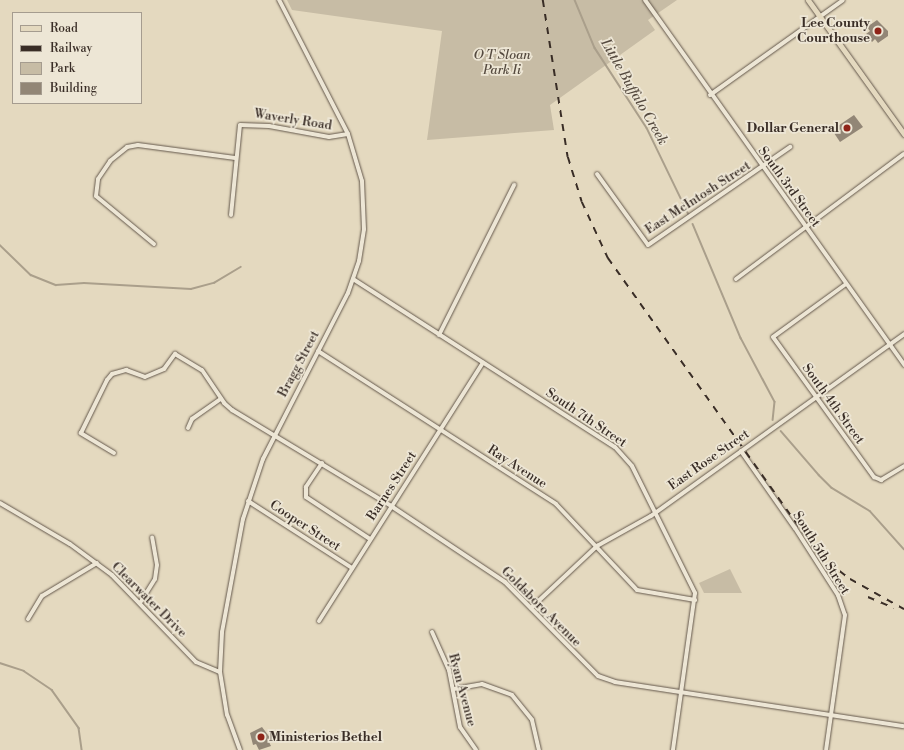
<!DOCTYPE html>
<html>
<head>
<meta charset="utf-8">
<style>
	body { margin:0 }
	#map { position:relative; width:904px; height:750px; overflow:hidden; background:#e4d9bf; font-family:"Libre Bodoni",serif }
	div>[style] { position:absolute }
	.green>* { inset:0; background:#c7bca5 }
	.stream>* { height:1.5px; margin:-0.75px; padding:0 0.75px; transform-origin:0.75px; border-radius:0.75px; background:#aa9f8b }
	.building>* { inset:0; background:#928676 }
	.roads { filter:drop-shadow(0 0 1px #64584c) drop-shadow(0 0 1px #64584c) }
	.minor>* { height:4px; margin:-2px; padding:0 2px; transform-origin:2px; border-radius:2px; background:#ede6d5 }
	.major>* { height:5px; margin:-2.5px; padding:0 2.5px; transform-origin:2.5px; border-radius:2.5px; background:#e4d9bf }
	.rail>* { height:1.5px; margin-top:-0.75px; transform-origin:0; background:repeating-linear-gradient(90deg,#392d26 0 7px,transparent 0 14px) }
	.dots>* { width:11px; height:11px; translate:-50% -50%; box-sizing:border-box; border:2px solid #ede6d5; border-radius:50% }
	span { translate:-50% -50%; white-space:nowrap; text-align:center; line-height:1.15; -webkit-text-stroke:3.5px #ede6d5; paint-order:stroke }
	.poi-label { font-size:13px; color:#392d26; font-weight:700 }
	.right { translate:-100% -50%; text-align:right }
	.left { translate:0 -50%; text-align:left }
	.park-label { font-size:13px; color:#554a3f; font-style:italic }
	.street-label { font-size:13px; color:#392d26 }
	.water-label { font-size:14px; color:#554a3f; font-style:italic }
	.legend { position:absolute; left:12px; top:12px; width:130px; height:92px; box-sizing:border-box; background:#ede6d5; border:1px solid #a59c8f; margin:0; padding:5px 7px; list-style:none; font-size:12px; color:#392d26 }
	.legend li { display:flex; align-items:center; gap:8px; height:20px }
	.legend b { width:20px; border:1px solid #a59c8f }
</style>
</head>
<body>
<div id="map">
	<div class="green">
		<div style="clip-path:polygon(287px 0,677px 0,648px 20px,655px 30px,550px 105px,554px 130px,427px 140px,442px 31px,292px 10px)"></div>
		<div style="clip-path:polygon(730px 569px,742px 593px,704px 593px,699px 583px)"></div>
	</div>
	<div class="stream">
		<div style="left:575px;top:0;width:52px;rotate:67.4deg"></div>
		<div style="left:595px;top:48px;width:95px;rotate:57deg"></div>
		<div style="left:647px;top:128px;width:97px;rotate:64.2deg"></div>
		<div style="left:693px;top:224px;width:124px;rotate:67.2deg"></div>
		<div style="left:741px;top:338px;width:72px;rotate:62deg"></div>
		<div style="left:775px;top:402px;width:18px;rotate:96deg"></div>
		<div style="left:0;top:245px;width:43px;rotate:44.1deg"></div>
		<div style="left:31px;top:275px;width:27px;rotate:22deg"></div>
		<div style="left:56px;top:285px;width:28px;rotate:-4deg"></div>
		<div style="left:84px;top:283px;width:107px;rotate:3.2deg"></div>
		<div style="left:191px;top:289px;width:24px;rotate:-15deg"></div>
		<div style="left:214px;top:283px;width:31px;rotate:-31deg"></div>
		<div style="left:781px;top:431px;width:58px;rotate:49.2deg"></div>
		<div style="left:819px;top:475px;width:18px;rotate:45deg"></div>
		<div style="left:832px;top:488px;width:44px;rotate:31.2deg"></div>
		<div style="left:870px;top:511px;width:51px;rotate:48.2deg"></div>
		<div style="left:0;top:663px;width:25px;rotate:18deg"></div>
		<div style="left:24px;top:671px;width:34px;rotate:34deg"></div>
		<div style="left:52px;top:690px;width:47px;rotate:54.6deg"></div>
		<div style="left:79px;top:728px;width:22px;rotate:82deg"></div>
	</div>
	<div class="building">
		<div style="clip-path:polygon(877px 20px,888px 31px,888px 36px,878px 43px,875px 39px,872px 42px,866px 34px,870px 31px,867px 27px)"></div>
		<div style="clip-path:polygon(854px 115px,863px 127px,840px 142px,832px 130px)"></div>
		<div style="clip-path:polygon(262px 727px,271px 739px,268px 740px,271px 746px,259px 750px,256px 744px,253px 745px,250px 733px)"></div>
	</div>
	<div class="roads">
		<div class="minor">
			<div style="left:645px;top:0;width:448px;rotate:54.6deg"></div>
			<div style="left:710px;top:95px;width:163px;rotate:-35.5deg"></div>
			<div style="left:597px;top:174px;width:87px;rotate:54.3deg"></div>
			<div style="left:648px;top:245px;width:173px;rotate:-34.6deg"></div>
			<div style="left:231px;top:215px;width:90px;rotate:-84.3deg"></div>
			<div style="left:240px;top:125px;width:29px;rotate:2deg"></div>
			<div style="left:269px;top:126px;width:61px;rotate:10.4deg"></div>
			<div style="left:329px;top:137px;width:19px;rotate:-9deg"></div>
			<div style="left:154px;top:244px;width:75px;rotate:-140.4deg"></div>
			<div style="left:96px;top:196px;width:17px;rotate:-83deg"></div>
			<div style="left:98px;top:179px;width:22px;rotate:-56deg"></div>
			<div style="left:110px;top:161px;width:22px;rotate:-39deg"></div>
			<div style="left:127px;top:147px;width:11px;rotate:-10deg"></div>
			<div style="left:138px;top:145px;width:98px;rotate:7.6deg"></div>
			<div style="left:353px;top:279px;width:311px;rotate:32.7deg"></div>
			<div style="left:615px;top:447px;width:25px;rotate:48deg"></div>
			<div style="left:632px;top:466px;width:142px;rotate:63.6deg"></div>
			<div style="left:695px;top:593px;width:159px;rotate:98deg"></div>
			<div style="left:736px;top:279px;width:209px;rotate:-36.7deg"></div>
			<div style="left:846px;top:284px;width:90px;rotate:144deg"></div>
			<div style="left:773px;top:337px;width:173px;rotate:54.2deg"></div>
			<div style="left:874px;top:477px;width:8px;rotate:23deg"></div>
			<div style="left:881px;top:480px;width:27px;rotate:-31deg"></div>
			<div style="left:439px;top:335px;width:168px;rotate:-63.4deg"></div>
			<div style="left:318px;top:351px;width:283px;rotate:32.7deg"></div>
			<div style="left:556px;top:504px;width:118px;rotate:46.7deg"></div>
			<div style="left:637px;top:590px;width:59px;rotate:9.8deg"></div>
			<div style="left:188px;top:428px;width:10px;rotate:-66deg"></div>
			<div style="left:192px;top:419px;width:35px;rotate:-35deg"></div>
			<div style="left:741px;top:451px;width:94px;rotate:55deg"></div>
			<div style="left:795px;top:528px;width:80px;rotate:57.3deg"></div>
			<div style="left:838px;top:595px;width:21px;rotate:71deg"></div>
			<div style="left:845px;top:615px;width:136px;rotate:98deg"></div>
			<div style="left:114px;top:453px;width:39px;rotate:-149deg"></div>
			<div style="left:81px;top:433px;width:59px;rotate:-63.9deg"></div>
			<div style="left:107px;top:380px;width:8px;rotate:-50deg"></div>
			<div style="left:112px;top:374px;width:15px;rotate:-16deg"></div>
			<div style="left:126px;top:370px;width:20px;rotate:20deg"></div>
			<div style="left:145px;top:377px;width:21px;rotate:-23deg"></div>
			<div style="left:164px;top:369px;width:19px;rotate:-54deg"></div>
			<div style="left:175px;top:354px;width:31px;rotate:31deg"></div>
			<div style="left:202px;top:370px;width:40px;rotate:56deg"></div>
			<div style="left:224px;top:403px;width:11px;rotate:41deg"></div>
			<div style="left:232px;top:410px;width:186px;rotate:31.1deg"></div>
			<div style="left:391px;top:506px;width:137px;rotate:33.7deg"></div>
			<div style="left:505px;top:582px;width:132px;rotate:45.3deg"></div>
			<div style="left:598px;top:676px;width:18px;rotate:19deg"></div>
			<div style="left:615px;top:682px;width:292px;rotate:8.7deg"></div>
			<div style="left:322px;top:463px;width:29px;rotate:124deg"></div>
			<div style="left:306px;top:487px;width:10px;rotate:90deg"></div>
			<div style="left:306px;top:497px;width:77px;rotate:33.3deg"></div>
			<div style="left:248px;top:501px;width:124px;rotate:32.8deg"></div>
			<div style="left:0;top:503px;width:81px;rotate:30.4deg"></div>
			<div style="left:70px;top:544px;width:52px;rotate:36.4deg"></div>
			<div style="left:112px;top:575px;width:121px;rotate:46deg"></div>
			<div style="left:196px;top:662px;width:26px;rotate:23deg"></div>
			<div style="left:140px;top:603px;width:28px;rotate:-58deg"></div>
			<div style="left:155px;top:579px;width:14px;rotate:-82deg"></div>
			<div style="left:157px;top:565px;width:28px;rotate:-100deg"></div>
			<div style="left:531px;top:608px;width:91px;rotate:-43.2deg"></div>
			<div style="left:597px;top:546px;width:62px;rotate:-29.1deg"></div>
			<div style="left:651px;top:516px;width:312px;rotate:-35.7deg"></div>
			<div style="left:28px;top:619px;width:27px;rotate:-59deg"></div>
			<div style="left:42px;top:596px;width:64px;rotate:-31deg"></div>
			<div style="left:319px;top:621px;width:306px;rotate:-57.6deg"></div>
			<div style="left:432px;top:632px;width:42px;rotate:65.9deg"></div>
			<div style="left:449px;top:670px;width:58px;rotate:79.1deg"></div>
			<div style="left:460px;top:727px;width:28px;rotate:55deg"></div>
			<div style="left:454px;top:689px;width:28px;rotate:-10deg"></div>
			<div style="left:482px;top:684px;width:32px;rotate:20deg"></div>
			<div style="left:512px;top:695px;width:32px;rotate:51deg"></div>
			<div style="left:532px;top:720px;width:31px;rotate:77deg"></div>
			<div style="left:240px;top:750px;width:37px;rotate:-110deg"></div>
			<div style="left:227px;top:715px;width:44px;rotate:-99.2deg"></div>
			<div style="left:220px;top:672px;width:40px;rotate:-87.1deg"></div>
			<div style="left:222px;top:632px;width:115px;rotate:-79.5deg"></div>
			<div style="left:243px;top:519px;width:63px;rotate:-71.6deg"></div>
			<div style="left:263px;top:459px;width:186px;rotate:-62.9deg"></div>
			<div style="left:348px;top:293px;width:34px;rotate:-71deg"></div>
			<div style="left:359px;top:261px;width:32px;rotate:-81deg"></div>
			<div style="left:364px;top:229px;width:48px;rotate:-92.4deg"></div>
			<div style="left:362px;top:181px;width:49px;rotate:-106.6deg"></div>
			<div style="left:348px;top:134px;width:151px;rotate:-117.2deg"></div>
		</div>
		<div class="major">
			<div style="left:808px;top:0;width:165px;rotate:54.4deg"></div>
		</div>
	</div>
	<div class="rail">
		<div style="left:543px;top:0;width:159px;rotate:81deg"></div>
		<div style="left:568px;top:157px;width:47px;rotate:72.7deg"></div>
		<div style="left:582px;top:202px;width:62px;rotate:65.1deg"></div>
		<div style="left:608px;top:258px;width:363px;rotate:54.6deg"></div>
		<div style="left:818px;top:554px;width:41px;rotate:38deg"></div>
		<div style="left:850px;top:579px;width:62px;rotate:29.1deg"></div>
		<div style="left:868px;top:597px;width:28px;rotate:23deg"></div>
	</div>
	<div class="dots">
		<div style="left:878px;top:31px;background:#8f2418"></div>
		<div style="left:847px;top:128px;background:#8f2418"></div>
		<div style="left:261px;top:737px;background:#8f2418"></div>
	</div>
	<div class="poi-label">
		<span class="right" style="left:870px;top:31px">Lee County<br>Courthouse</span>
		<span class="right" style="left:839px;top:128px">Dollar General</span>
		<span class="left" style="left:269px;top:737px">Ministerios Bethel</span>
	</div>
	<div class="park-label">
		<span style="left:502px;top:63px">O T Sloan<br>Park Ii</span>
	</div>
	<div class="street-label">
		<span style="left:293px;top:120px;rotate:9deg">Waverly Road</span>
		<span style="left:789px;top:187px;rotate:54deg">South 3rd Street</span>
		<span style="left:698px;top:198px;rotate:-33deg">East McIntosh Street</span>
		<span style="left:299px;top:364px;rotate:-62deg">Bragg Street</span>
		<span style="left:833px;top:404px;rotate:54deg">South 4th Street</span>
		<span style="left:586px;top:418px;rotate:34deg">South 7th Street</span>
		<span style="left:709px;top:460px;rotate:-35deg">East Rose Street</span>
		<span style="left:517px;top:467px;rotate:33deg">Ray Avenue</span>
		<span style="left:392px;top:486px;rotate:-57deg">Barnes Street</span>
		<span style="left:305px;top:526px;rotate:33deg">Cooper Street</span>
		<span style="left:821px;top:553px;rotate:58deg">South 5th Street</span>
		<span style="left:149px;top:600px;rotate:45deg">Clearwater Drive</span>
		<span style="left:541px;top:607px;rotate:45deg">Goldsboro Avenue</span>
		<span style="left:462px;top:690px;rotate:75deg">Ryan Avenue</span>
	</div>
	<div class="water-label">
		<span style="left:634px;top:92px;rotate:60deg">Little Buffalo Creek</span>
	</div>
	<ul class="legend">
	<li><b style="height:5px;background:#e4d9bf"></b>Road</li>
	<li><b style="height:5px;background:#392d26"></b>Railway</li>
	<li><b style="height:11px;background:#c7bca5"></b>Park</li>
	<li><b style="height:11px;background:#928676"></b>Building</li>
	</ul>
</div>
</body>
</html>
